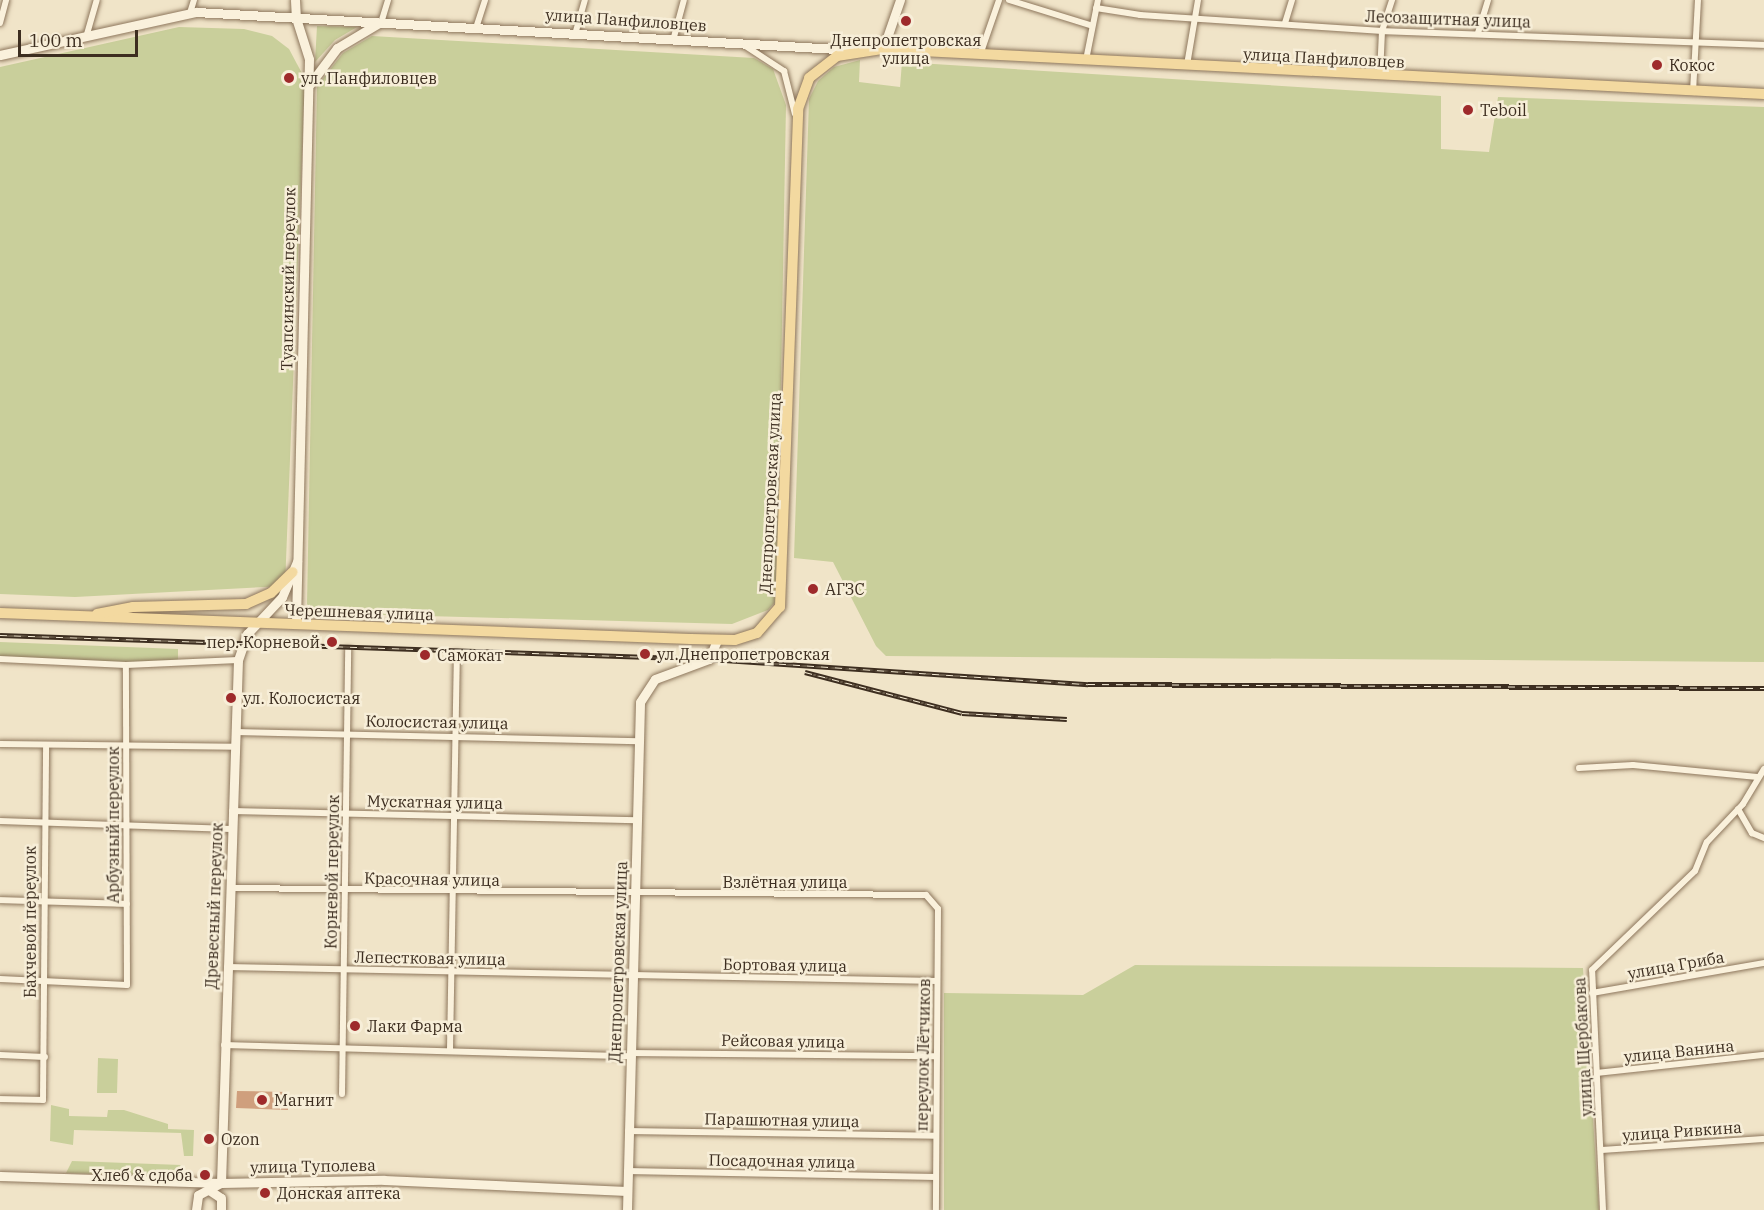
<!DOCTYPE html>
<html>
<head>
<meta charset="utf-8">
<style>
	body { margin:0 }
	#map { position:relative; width:1764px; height:1210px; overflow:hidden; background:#f0e4c8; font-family:"IBM Plex Serif",serif }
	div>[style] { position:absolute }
	.green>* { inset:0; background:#c9cf9b }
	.building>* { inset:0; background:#cf9f7d }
	.roads { filter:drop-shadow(0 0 2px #8d765c) drop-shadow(0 0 2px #8d765c) }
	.street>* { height:6px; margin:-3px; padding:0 3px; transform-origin:3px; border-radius:3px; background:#faf1dc }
	.secondary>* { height:9px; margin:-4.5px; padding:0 4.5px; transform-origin:4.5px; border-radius:4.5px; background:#faf1dc }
	.primary>* { height:10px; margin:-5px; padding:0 5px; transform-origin:5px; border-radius:5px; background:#f3d9a0 }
	.rail>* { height:4.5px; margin-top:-2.25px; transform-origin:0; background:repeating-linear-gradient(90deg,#f7eed8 0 7px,#3d2e20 0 14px); box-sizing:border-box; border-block:2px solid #3d2e20 }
	.dots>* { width:16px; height:16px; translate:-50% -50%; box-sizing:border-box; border:3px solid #f7eed8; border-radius:50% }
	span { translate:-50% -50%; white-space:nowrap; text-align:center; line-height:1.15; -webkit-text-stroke:5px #f7eed8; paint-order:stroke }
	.street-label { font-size:16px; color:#3d2e20 }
	.poi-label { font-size:16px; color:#3d2e20 }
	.left { translate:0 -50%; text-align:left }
	.right { translate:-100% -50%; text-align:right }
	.scale { position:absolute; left:18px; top:30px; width:120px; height:27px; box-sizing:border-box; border:3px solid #3d2e20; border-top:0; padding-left:8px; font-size:18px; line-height:21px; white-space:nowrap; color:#3d2e20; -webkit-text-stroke:4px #f7eed8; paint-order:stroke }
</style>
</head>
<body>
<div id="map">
	<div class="green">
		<div style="clip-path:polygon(317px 26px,357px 27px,335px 40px,315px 62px)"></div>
		<div style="clip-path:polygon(179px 27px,244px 29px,272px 36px,289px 49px,305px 79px,285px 586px,75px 597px,0 594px,0 67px)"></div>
		<div style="clip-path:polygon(372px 36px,754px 58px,773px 69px,786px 105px,777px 600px,768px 610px,732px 624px,314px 613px,307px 604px,317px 86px,343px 53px)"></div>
		<div style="clip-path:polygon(860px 60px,859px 82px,900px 87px,902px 62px,1441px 96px,1441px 149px,1489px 152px,1498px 97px,1764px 107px,1764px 662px,886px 656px,876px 646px,833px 562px,794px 558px,809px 99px,818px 81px,834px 67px)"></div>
		<div style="clip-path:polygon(0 642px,178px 649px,178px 664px,0 660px)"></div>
		<div style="clip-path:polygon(1135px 965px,1583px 968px,1599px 1210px,944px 1210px,944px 993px,1083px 995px)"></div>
		<div style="clip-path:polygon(98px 1058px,118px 1059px,117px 1093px,97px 1093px)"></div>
		<div style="clip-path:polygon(51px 1105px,69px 1109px,69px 1116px,107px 1117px,108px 1110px,124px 1110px,168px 1124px,168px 1129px,194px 1130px,193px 1156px,184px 1156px,181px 1133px,74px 1130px,73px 1145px,50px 1141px)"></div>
		<div style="clip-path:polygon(72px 1161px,181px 1165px,181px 1177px,66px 1173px)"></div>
	</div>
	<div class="building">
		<div style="clip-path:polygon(237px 1091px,288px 1092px,288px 1110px,236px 1108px)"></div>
	</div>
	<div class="roads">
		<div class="street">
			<div style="left:1009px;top:0;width:85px;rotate:17.2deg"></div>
			<div style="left:1096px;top:8px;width:45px;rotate:9deg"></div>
			<div style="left:1140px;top:15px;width:243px;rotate:3.8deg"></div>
			<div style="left:1382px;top:31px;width:382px;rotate:2.1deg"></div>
			<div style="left:190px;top:13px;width:14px;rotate:-73deg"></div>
			<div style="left:0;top:23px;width:24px;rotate:-75deg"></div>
			<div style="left:381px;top:23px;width:24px;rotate:-73deg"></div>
			<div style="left:1285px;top:23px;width:24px;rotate:-73deg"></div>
			<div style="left:476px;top:28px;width:29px;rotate:-72deg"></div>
			<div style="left:576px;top:31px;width:32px;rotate:-74deg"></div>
			<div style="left:1478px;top:33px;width:34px;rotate:-73deg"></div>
			<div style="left:87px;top:34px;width:35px;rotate:-74deg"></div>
			<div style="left:674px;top:37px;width:38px;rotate:-75deg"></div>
			<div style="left:744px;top:45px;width:48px;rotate:33deg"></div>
			<div style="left:784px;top:71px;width:44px;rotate:75.7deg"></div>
			<div style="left:980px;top:55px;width:58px;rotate:-70.9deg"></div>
			<div style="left:1086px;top:60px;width:61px;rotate:-78.7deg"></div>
			<div style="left:1187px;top:65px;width:66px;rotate:-80.4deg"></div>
			<div style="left:1380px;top:75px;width:44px;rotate:-87.4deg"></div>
			<div style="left:1382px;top:31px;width:33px;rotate:-72deg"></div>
			<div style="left:1693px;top:92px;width:92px;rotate:-86.9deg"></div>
			<div style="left:0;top:659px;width:126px;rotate:2.7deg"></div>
			<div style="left:126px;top:665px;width:112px;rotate:-2.6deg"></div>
			<div style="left:235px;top:732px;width:404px;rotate:1.3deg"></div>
			<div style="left:0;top:744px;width:235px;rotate:0.7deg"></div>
			<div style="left:1579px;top:768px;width:54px;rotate:-3.2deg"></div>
			<div style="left:1633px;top:765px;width:125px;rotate:5.5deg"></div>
			<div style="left:1738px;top:809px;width:28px;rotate:60deg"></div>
			<div style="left:1752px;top:833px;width:13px;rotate:23deg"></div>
			<div style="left:232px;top:811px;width:405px;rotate:1.3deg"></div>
			<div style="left:0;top:821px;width:231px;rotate:2deg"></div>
			<div style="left:230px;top:888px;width:696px;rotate:0.58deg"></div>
			<div style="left:926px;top:895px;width:18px;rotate:49deg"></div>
			<div style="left:938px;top:909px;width:301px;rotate:90.4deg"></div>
			<div style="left:0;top:900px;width:127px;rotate:1.8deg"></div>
			<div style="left:227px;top:967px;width:710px;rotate:1.13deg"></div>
			<div style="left:0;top:979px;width:127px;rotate:2.7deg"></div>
			<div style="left:127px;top:985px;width:320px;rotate:-90.2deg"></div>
			<div style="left:1592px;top:993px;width:175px;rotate:-9.9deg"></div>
			<div style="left:224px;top:1045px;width:406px;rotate:1.6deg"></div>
			<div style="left:450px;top:1049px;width:395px;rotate:-89deg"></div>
			<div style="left:630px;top:1053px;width:305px;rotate:0.6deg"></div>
			<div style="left:0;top:1055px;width:45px;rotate:2.5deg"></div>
			<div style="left:1597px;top:1073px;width:168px;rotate:-6.2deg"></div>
			<div style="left:342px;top:1094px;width:444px;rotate:-89.2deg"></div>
			<div style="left:0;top:1099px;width:43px;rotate:1.3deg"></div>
			<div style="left:43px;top:1100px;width:355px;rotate:-89.5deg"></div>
			<div style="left:628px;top:1131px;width:308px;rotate:0.9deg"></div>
			<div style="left:1601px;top:1150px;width:163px;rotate:-3.9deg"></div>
			<div style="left:627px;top:1171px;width:309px;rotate:1.1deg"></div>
			<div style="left:1603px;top:1210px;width:240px;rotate:-92.6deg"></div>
			<div style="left:1592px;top:970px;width:143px;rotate:-43.9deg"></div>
			<div style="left:1695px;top:871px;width:31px;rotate:-68deg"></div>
			<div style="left:1707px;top:842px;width:52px;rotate:-46.5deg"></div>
			<div style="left:1743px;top:804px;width:41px;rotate:-59deg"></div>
		</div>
		<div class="secondary">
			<div style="left:295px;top:0;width:18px;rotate:87deg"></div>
			<div style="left:296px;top:18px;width:43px;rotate:72.4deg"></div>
			<div style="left:309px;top:59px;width:565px;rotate:91.32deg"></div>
			<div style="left:883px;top:49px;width:52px;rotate:-70.9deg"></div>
			<div style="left:0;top:55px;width:201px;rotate:-12.4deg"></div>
			<div style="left:196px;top:12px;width:661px;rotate:3.3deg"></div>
			<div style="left:310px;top:84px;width:45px;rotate:-53.1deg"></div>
			<div style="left:337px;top:48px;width:49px;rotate:-30.8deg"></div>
			<div style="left:0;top:1176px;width:221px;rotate:1.8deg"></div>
			<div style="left:221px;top:1183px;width:163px;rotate:-1.1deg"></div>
			<div style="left:384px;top:1180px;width:243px;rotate:2.6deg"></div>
			<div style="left:221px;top:1183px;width:523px;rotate:-88.14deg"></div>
			<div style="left:238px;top:660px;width:28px;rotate:-71deg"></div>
			<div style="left:247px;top:634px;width:51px;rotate:-46.6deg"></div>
			<div style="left:282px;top:597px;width:39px;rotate:-67deg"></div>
			<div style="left:209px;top:1190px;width:14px;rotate:34deg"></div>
			<div style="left:221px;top:1198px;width:12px;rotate:90deg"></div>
			<div style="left:196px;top:1210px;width:15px;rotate:-82deg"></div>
			<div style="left:198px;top:1195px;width:26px;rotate:-28deg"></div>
			<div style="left:627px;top:1210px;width:508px;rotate:-88.53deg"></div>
			<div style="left:640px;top:702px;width:27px;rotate:-57deg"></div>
			<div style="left:655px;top:679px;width:58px;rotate:-20.3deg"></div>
			<div style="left:709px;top:659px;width:21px;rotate:-67deg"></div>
		</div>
		<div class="primary">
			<div style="left:0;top:613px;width:691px;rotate:2.15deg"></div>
			<div style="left:691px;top:639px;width:44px;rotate:1.3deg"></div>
			<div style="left:735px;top:640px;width:23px;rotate:-18deg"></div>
			<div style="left:757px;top:633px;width:35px;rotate:-49deg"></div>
			<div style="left:780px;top:607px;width:498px;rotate:-87.9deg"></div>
			<div style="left:798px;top:109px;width:33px;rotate:-70deg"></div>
			<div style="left:809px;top:78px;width:36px;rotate:-38deg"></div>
			<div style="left:837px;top:56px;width:47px;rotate:-8.7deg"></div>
			<div style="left:883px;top:49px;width:882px;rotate:2.92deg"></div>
			<div style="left:97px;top:614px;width:37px;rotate:-11deg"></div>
			<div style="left:133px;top:607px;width:113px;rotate:-1.5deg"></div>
			<div style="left:246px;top:604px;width:27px;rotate:-24deg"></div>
			<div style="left:271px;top:593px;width:30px;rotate:-44deg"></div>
		</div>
	</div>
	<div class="rail">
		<div style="left:0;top:635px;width:709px;rotate:1.94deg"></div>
		<div style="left:709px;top:659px;width:380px;rotate:3.8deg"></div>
		<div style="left:1088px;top:684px;width:676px;rotate:0.34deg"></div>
		<div style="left:805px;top:672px;width:162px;rotate:14.6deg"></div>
		<div style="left:962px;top:713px;width:105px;rotate:3.3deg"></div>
	</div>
	<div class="dots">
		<div style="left:906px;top:21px;background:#9e2a2b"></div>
		<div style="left:1657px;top:65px;background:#9e2a2b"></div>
		<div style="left:289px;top:78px;background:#9e2a2b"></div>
		<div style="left:1468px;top:110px;background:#9e2a2b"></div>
		<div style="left:813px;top:589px;background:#9e2a2b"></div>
		<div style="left:332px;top:642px;background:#9e2a2b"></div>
		<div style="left:645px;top:654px;background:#9e2a2b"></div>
		<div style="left:425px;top:655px;background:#9e2a2b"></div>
		<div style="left:231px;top:698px;background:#9e2a2b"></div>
		<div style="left:355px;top:1026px;background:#9e2a2b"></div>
		<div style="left:262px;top:1100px;background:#9e2a2b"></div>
		<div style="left:209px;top:1139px;background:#9e2a2b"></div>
		<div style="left:205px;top:1175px;background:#9e2a2b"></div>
		<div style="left:265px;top:1193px;background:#9e2a2b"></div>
	</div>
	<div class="street-label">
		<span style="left:1448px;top:19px;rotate:2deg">Лесозащитная улица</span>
		<span style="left:626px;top:20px;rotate:4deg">улица Панфиловцев</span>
		<span style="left:1324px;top:58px;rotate:3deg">улица Панфиловцев</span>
		<span style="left:288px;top:279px;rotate:-89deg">Туапсинский переулок</span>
		<span style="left:770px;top:493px;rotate:-87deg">Днепропетровская улица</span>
		<span style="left:359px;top:612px;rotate:2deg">Черешневая улица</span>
		<span style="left:437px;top:722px;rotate:1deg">Колосистая улица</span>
		<span style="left:435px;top:802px;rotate:1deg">Мускатная улица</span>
		<span style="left:113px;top:825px;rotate:-90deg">Арбузный переулок</span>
		<span style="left:332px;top:872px;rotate:-89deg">Корневой переулок</span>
		<span style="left:432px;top:879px;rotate:1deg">Красочная улица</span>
		<span style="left:785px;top:882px">Взлётная улица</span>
		<span style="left:214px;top:906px;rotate:-88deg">Древесный переулок</span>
		<span style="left:30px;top:922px;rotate:-90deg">Бахчевой переулок</span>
		<span style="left:430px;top:958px;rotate:1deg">Лепестковая улица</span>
		<span style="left:618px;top:962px;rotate:-88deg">Днепропетровская улица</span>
		<span style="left:785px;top:965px;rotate:1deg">Бортовая улица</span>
		<span style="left:1676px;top:965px;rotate:-10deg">улица Гриба</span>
		<span style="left:783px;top:1041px;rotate:1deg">Рейсовая улица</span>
		<span style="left:1583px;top:1047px;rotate:-93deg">улица Щербакова</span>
		<span style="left:1679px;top:1051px;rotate:-6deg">улица Ванина</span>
		<span style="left:923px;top:1055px;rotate:-89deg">переулок Лётчиков</span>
		<span style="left:782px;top:1120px;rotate:1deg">Парашютная улица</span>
		<span style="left:1682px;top:1131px;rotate:-4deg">улица Ривкина</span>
		<span style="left:782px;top:1161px;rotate:1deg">Посадочная улица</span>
		<span style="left:313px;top:1166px;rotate:-1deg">улица Туполева</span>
	</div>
	<div class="poi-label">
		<span style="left:906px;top:49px">Днепропетровская<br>улица</span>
		<span class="left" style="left:1669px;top:65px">Кокос</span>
		<span class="left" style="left:301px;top:78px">ул. Панфиловцев</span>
		<span class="left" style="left:1480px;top:110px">Teboil</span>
		<span class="left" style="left:825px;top:589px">АГЗС</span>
		<span class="right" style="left:320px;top:642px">пер. Корневой</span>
		<span class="left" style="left:657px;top:654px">ул.Днепропетровская</span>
		<span class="left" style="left:437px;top:655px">Самокат</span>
		<span class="left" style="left:243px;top:698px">ул. Колосистая</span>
		<span class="left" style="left:367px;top:1026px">Лаки Фарма</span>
		<span class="left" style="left:274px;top:1100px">Магнит</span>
		<span class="left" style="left:221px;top:1139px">Ozon</span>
		<span class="right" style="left:193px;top:1175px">Хлеб &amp; сдоба</span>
		<span class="left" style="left:277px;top:1193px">Донская аптека</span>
	</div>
	<div class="scale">100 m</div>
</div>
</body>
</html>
